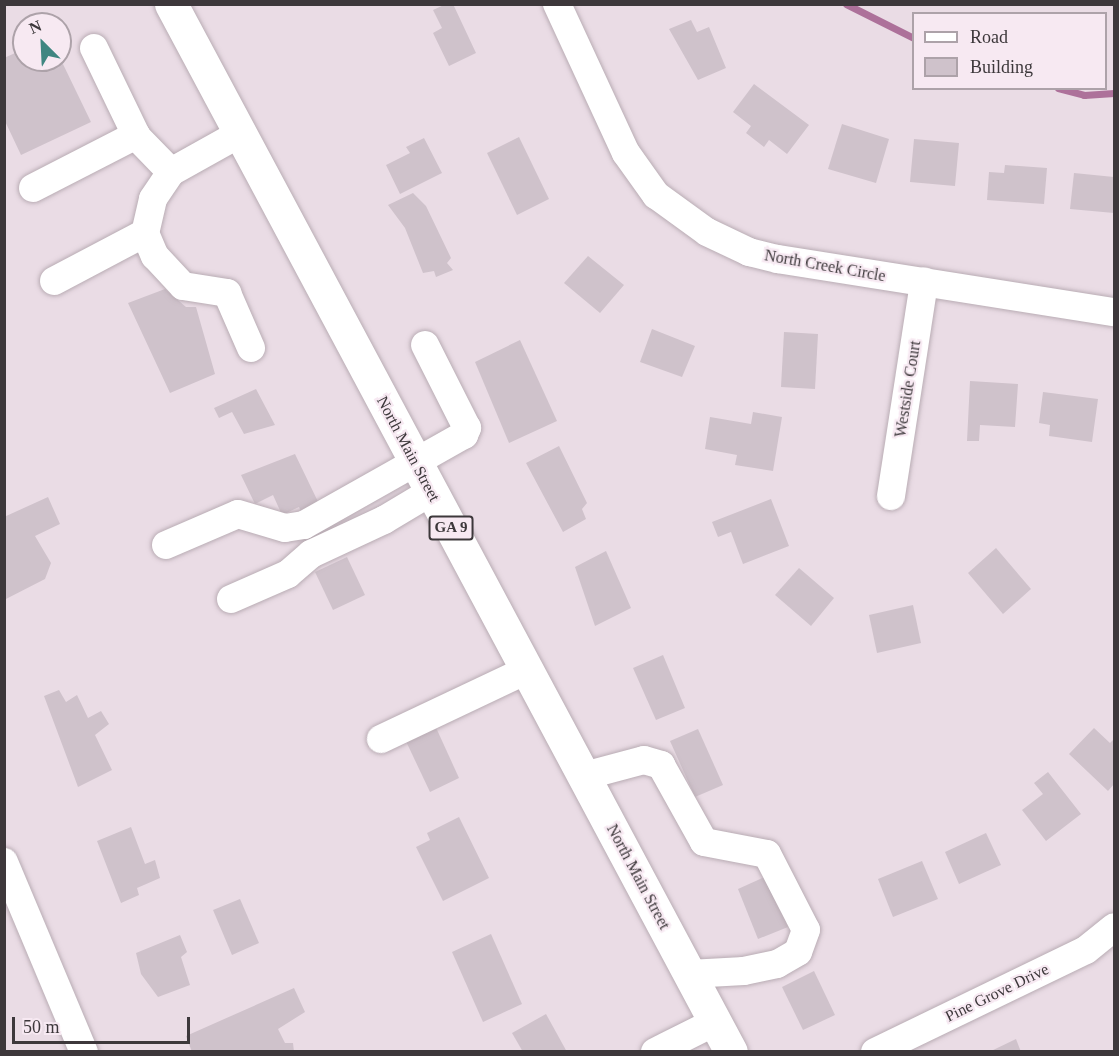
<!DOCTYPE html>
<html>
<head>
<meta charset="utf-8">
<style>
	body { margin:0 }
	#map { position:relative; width:1119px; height:1056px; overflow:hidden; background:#eadce5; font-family:"Times New Roman",serif }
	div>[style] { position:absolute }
	.stream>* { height:7px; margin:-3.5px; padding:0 3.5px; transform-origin:3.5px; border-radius:3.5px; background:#ad719a }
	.building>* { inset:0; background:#cfc2cb }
	.roads { filter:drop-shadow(0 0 2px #b9acb4) drop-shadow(0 0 2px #b9acb4) }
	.minor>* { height:28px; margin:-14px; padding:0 14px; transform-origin:14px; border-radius:14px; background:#fff }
	.major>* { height:33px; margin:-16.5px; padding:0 16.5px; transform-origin:16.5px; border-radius:16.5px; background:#fff }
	span { translate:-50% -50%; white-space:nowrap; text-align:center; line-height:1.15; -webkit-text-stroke:4.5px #f7e9f2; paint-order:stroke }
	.shield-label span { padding:2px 4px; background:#f7e9f2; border:2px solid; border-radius:4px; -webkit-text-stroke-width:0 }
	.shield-label { font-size:15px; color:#3d383b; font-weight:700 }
	.street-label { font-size:16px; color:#3d383b }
	.frame { position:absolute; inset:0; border:6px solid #3d383b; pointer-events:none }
	.legend { position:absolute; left:912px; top:12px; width:195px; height:78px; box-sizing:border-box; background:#f7e9f2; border:2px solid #ada2a9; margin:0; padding:8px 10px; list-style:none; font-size:18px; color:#3d383b }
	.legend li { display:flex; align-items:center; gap:12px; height:30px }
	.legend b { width:30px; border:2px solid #ada2a9 }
	.north { position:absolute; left:12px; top:12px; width:60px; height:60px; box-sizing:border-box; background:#f7e9f2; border:2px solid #ada2a9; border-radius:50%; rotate:336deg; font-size:16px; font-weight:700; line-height:24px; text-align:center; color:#3d383b }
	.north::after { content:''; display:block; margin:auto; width:21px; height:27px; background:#3f8681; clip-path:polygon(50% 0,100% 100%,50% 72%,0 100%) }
	.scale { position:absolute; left:12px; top:1017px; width:178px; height:27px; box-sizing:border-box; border:3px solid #3d383b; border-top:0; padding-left:8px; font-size:18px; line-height:21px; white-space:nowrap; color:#3d383b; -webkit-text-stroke:4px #f7e9f2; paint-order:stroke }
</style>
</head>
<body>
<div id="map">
	<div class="stream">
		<div style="left:846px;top:4px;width:76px;rotate:26.6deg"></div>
		<div style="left:1058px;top:88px;width:27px;rotate:15deg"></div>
		<div style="left:1084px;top:95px;width:30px;rotate:-4deg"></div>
	</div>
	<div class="building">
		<div style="clip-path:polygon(446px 4px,453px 4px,476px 53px,449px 66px,433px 33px,442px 28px,433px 10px)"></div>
		<div style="clip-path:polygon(691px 20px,697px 32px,709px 27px,726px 68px,698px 80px,669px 29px)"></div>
		<div style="clip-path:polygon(24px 49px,24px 60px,61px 60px,91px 122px,21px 155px,4px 119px,4px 58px)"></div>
		<div style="clip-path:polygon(754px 84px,809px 125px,787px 154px,769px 140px,764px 147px,746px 133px,751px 126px,733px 112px)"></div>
		<div style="clip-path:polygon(842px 124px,889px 139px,876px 183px,828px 169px)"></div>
		<div style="clip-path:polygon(519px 137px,549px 199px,517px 215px,487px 153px)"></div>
		<div style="clip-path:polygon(424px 138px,442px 173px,400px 194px,386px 165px,410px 153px,406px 147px)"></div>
		<div style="clip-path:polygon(914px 139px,959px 143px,955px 186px,910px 182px)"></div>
		<div style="clip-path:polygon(1005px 165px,1047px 168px,1044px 204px,987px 200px,989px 172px,1004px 173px)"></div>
		<div style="clip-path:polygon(1074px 173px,1114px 177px,1114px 213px,1070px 209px)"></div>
		<div style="clip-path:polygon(413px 193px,426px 206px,451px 258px,447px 263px,453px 270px,436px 277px,434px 271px,423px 273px,405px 228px,388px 205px)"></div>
		<div style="clip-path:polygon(588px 256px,624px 285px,600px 313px,564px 283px)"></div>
		<div style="clip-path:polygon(165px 289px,186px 307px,196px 307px,215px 374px,170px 393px,128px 303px)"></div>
		<div style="clip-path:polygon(652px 329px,695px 346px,682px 377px,640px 362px)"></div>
		<div style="clip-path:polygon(784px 332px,818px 334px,815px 389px,781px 387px)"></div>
		<div style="clip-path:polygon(520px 340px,557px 421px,509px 443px,475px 362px)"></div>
		<div style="clip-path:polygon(970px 381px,1018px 384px,1015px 427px,980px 425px,979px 441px,967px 441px)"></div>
		<div style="clip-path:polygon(256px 389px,275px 425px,244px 434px,232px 412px,219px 418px,214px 408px)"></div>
		<div style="clip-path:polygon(1043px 392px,1098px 399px,1092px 442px,1049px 436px,1050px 425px,1039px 423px)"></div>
		<div style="clip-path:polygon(753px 412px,782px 417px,773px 471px,735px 465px,737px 455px,705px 449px,710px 417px,751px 424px)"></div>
		<div style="clip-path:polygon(559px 446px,587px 503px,582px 509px,586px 519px,563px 532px,526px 463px)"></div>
		<div style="clip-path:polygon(295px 454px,322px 510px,304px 518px,299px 507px,282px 515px,273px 495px,255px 504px,241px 475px)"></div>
		<div style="clip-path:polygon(48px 497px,60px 524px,35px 536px,51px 563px,45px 579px,4px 600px,4px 517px)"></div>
		<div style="clip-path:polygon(771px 499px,789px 546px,743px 564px,731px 532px,718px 537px,712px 522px)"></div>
		<div style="clip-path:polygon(996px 548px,1031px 589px,1003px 614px,968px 573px)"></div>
		<div style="clip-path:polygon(606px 551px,631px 608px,595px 626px,575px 567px)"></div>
		<div style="clip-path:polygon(347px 557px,365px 595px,333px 610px,315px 572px)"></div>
		<div style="clip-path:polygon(799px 568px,834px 598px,811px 626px,775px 595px)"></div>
		<div style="clip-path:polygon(913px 605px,921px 643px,877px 653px,869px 615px)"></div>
		<div style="clip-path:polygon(663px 655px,685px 708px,656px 720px,633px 668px)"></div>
		<div style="clip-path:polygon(59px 690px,66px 702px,77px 695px,88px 718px,101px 711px,109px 724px,95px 735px,112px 770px,78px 787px,44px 696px)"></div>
		<div style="clip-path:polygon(433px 721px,459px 778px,430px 792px,403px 735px)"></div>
		<div style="clip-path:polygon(1094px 728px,1110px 743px,1114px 739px,1114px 784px,1108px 791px,1069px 754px)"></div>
		<div style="clip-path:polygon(698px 729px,723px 785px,695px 797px,670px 741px)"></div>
		<div style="clip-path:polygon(1048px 772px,1081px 814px,1046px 841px,1022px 810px,1043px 794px,1034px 783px)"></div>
		<div style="clip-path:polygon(459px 817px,489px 878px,443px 901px,416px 847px,430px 840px,427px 833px)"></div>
		<div style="clip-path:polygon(131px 827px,145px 864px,155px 860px,160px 878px,137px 888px,139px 895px,121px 903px,97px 841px)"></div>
		<div style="clip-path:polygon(986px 833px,1001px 865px,959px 884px,945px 852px)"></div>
		<div style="clip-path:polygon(922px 861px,938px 899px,893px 917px,878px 879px)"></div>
		<div style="clip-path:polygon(767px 876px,788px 927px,758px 939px,738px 889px)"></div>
		<div style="clip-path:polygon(240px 899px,259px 943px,232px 955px,213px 910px)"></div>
		<div style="clip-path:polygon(491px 934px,522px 1004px,483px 1022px,452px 952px)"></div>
		<div style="clip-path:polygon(180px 935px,187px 952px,181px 957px,190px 985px,158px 997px,141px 974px,136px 953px)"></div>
		<div style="clip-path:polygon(814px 971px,835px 1015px,803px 1030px,782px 987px)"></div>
		<div style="clip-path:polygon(294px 988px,305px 1012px,278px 1029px,285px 1043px,293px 1043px,294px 1052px,192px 1052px,186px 1036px)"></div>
		<div style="clip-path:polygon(546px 1014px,567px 1052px,523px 1052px,512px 1033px)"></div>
		<div style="clip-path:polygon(1016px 1039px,1021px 1052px,989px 1052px)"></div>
	</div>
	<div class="roads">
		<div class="minor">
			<div style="left:557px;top:4px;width:164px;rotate:65.2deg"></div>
			<div style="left:626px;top:153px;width:52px;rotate:54.5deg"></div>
			<div style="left:656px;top:195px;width:63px;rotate:36deg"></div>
			<div style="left:707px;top:232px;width:47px;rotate:25.5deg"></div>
			<div style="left:749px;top:252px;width:30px;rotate:14deg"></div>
			<div style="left:778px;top:259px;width:340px;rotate:9deg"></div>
			<div style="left:94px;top:48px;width:99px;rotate:64.2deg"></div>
			<div style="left:137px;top:137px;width:49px;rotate:45.8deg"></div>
			<div style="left:239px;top:134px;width:78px;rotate:150.8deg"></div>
			<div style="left:171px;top:172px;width:32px;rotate:124deg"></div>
			<div style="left:153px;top:199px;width:35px;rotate:103deg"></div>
			<div style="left:145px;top:233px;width:25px;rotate:67deg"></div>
			<div style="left:155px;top:256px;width:41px;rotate:47deg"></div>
			<div style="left:183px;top:286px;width:45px;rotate:9deg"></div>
			<div style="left:227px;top:293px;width:60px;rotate:66.4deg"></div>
			<div style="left:33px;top:188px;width:116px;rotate:-27.2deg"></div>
			<div style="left:54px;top:281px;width:103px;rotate:-27.8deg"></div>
			<div style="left:891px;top:496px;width:217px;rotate:-81.2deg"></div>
			<div style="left:166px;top:545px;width:78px;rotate:-23.3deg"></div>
			<div style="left:238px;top:514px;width:49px;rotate:16.6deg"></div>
			<div style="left:285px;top:528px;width:19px;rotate:-9deg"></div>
			<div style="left:304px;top:525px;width:184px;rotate:-29.4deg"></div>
			<div style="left:464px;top:435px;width:8px;rotate:-67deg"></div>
			<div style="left:467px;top:428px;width:93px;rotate:-116.8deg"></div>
			<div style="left:231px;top:599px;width:62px;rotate:-23.7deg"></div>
			<div style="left:288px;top:574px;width:30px;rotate:-41deg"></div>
			<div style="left:311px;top:554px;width:81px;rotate:-25deg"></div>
			<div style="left:384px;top:520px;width:55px;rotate:-30.8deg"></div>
			<div style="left:381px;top:739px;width:161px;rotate:-25.3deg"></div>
			<div style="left:584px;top:776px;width:62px;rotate:-14.9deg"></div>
			<div style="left:644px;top:760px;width:18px;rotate:16deg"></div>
			<div style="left:661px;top:765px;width:88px;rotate:60.8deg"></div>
			<div style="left:704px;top:842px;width:64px;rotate:10.8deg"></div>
			<div style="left:767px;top:854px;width:85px;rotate:62.8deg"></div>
			<div style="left:806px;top:930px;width:23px;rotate:110deg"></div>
			<div style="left:798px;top:952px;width:24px;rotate:150deg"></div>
			<div style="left:777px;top:964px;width:34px;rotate:168deg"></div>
			<div style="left:744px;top:971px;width:55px;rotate:176.9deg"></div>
			<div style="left:4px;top:862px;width:206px;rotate:67.2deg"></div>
			<div style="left:655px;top:1052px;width:67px;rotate:-26.6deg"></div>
			<div style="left:875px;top:1052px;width:234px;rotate:-25.8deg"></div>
			<div style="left:1086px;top:950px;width:36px;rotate:-39deg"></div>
		</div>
		<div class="major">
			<div style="left:171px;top:4px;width:1188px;rotate:61.88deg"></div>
		</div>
	</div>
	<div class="shield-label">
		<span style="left:451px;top:528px">GA 9</span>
	</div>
	<div class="street-label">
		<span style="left:825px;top:266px;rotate:10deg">North Creek Circle</span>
		<span style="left:908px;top:389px;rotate:-81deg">Westside Court</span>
		<span style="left:408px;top:449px;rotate:62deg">North Main Street</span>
		<span style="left:638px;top:877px;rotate:62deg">North Main Street</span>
		<span style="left:997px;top:993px;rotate:-26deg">Pine Grove Drive</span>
	</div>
	<div class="frame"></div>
	<ul class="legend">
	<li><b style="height:8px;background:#fff"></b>Road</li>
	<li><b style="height:16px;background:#cfc2cb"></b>Building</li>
	</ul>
	<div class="north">N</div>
	<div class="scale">50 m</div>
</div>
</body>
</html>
